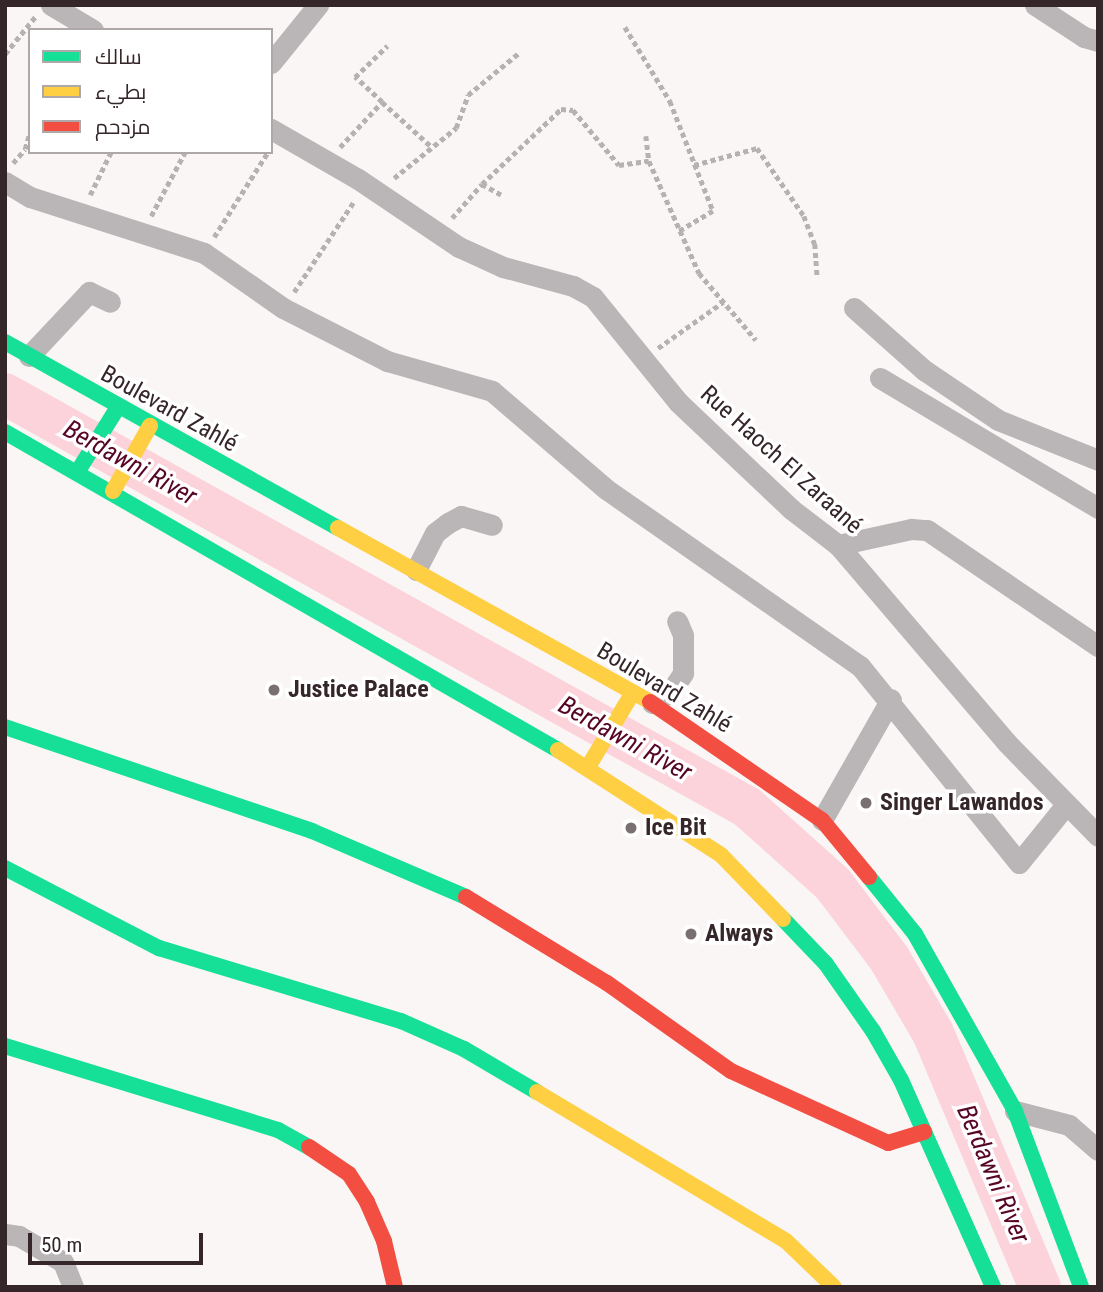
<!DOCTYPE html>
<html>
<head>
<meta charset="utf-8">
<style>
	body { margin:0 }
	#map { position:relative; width:1103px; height:1292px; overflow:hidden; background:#faf6f6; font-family:"Roboto Condensed",Cairo,sans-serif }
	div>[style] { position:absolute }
	.river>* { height:42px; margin:-21px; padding:0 21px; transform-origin:21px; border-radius:21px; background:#fcd3db }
	.path>* { height:4.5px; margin-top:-2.25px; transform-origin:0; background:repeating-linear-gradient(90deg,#b6b1b2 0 5px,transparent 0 8.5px) }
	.street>* { height:21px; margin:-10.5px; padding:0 10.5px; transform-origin:10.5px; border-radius:10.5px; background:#bab5b6 }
	.fast>* { height:16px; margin:-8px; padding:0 8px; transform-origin:8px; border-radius:8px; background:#16e098 }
	.slow>* { height:16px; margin:-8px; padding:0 8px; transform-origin:8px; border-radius:8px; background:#ffcf43 }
	.jam>* { height:16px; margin:-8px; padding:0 8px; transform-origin:8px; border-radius:8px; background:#f24e42 }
	.dots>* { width:19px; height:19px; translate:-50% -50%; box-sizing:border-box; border:4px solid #fff; border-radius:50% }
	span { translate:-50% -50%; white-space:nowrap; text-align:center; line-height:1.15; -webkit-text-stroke:7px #fff; paint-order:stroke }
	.street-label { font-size:24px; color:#352629 }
	.poi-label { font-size:24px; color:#352629; font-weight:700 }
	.left { translate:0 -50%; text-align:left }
	.water-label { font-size:26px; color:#570524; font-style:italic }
	.frame { position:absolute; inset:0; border:7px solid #352629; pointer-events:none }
	.legend { position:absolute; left:28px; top:28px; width:245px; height:126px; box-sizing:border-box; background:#fff; border:2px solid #aea8a9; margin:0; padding:9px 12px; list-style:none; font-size:21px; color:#352629 }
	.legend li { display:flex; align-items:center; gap:14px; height:35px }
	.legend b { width:35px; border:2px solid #aea8a9 }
	.scale { position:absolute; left:28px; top:1233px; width:175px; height:32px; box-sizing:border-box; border:4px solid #352629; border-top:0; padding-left:9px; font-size:21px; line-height:24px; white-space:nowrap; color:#352629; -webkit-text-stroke:5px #fff; paint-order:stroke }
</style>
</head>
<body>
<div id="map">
	<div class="river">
		<div style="left:5px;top:394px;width:849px;rotate:29.1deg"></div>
		<div style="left:747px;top:807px;width:115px;rotate:41.8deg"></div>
		<div style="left:833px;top:884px;width:93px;rotate:52.9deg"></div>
		<div style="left:889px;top:958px;width:87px;rotate:59.6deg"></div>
		<div style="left:933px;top:1033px;width:276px;rotate:67.2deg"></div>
	</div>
	<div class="path">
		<div style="left:625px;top:27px;width:87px;rotate:58.7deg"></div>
		<div style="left:670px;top:101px;width:118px;rotate:68.6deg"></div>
		<div style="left:713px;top:211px;width:39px;rotate:149deg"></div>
		<div style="left:5px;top:54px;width:48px;rotate:-51deg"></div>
		<div style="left:382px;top:102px;width:37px;rotate:-137deg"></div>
		<div style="left:355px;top:77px;width:45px;rotate:-44.1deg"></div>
		<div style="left:646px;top:136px;width:25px;rotate:83deg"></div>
		<div style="left:649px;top:161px;width:123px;rotate:65.9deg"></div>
		<div style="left:699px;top:273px;width:88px;rotate:49.6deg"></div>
		<div style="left:340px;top:147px;width:62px;rotate:-47deg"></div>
		<div style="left:382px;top:102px;width:67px;rotate:42deg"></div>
		<div style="left:13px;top:163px;width:18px;rotate:-49deg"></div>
		<div style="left:25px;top:149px;width:18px;rotate:-74deg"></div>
		<div style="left:694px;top:165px;width:65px;rotate:-15.1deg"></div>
		<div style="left:757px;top:148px;width:83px;rotate:55.3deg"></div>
		<div style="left:804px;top:216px;width:30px;rotate:69deg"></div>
		<div style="left:815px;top:244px;width:32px;rotate:86deg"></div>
		<div style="left:394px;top:178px;width:80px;rotate:-38.9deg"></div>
		<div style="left:456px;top:128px;width:35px;rotate:-70deg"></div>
		<div style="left:468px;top:95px;width:67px;rotate:-39.6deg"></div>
		<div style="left:482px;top:184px;width:109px;rotate:-43.5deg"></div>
		<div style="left:561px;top:109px;width:12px;rotate:5deg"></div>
		<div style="left:573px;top:110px;width:72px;rotate:50.1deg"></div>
		<div style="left:619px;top:165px;width:30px;rotate:-8deg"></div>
		<div style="left:90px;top:195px;width:48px;rotate:-64deg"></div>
		<div style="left:151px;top:216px;width:72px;rotate:-62deg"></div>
		<div style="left:452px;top:218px;width:45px;rotate:-48.6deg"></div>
		<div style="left:482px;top:184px;width:25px;rotate:29deg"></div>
		<div style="left:214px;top:237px;width:101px;rotate:-57.6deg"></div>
		<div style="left:294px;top:292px;width:110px;rotate:-56.5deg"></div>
		<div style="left:658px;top:348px;width:80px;rotate:-35.3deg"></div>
	</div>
	<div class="street">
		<div style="left:51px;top:5px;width:49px;rotate:30.8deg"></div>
		<div style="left:1035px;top:5px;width:59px;rotate:33.1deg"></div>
		<div style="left:1084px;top:37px;width:15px;rotate:16deg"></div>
		<div style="left:271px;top:63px;width:75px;rotate:-51deg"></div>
		<div style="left:271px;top:129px;width:100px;rotate:29.9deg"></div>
		<div style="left:358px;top:179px;width:122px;rotate:34deg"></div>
		<div style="left:459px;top:247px;width:48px;rotate:24.4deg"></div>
		<div style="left:503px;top:267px;width:73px;rotate:15.2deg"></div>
		<div style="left:573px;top:286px;width:23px;rotate:29deg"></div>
		<div style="left:593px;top:297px;width:135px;rotate:51deg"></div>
		<div style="left:678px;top:402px;width:156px;rotate:43.4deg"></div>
		<div style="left:791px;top:509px;width:59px;rotate:37.5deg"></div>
		<div style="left:838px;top:545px;width:260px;rotate:49.5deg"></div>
		<div style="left:1007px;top:743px;width:130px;rotate:45.6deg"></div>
		<div style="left:5px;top:182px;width:29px;rotate:31deg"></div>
		<div style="left:30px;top:197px;width:183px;rotate:17.8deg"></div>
		<div style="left:204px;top:253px;width:96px;rotate:34.8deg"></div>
		<div style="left:283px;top:308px;width:117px;rotate:27deg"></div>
		<div style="left:387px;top:361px;width:109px;rotate:15.9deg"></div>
		<div style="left:492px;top:391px;width:150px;rotate:40.7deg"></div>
		<div style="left:606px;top:489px;width:310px;rotate:34.9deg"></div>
		<div style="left:860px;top:666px;width:253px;rotate:51.1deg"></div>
		<div style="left:1019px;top:863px;width:73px;rotate:-51.1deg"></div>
		<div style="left:854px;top:308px;width:94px;rotate:41.5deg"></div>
		<div style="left:924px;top:370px;width:89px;rotate:34deg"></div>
		<div style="left:998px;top:420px;width:108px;rotate:21.8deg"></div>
		<div style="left:29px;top:356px;width:88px;rotate:-46.8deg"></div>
		<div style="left:89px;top:292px;width:23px;rotate:25deg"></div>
		<div style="left:880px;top:378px;width:254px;rotate:30.8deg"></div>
		<div style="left:838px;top:545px;width:75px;rotate:-12.4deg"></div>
		<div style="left:911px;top:529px;width:16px;rotate:4deg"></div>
		<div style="left:927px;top:530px;width:207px;rotate:34.2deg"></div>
		<div style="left:416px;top:570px;width:42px;rotate:-62.8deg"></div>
		<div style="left:435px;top:533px;width:16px;rotate:-38deg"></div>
		<div style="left:448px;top:523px;width:15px;rotate:-28deg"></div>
		<div style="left:461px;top:516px;width:32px;rotate:16deg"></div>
		<div style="left:652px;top:703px;width:22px;rotate:-32deg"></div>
		<div style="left:671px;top:691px;width:22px;rotate:-56deg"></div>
		<div style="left:683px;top:673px;width:38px;rotate:-90deg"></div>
		<div style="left:683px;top:635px;width:15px;rotate:-113deg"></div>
		<div style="left:822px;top:820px;width:139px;rotate:-60.3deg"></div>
		<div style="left:1015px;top:1111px;width:56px;rotate:14.5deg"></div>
		<div style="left:1069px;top:1125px;width:38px;rotate:41deg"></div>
		<div style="left:5px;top:1234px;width:14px;rotate:8deg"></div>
		<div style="left:19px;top:1236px;width:51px;rotate:30.6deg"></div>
		<div style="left:63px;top:1262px;width:27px;rotate:68deg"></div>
	</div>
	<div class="fast">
		<div style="left:5px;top:342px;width:381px;rotate:29.2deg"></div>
		<div style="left:5px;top:432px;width:638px;rotate:29.9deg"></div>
		<div style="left:78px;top:471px;width:75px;rotate:-58deg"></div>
		<div style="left:5px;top:727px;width:324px;rotate:18.7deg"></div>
		<div style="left:312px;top:831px;width:168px;rotate:23.2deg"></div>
		<div style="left:5px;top:868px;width:174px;rotate:27.5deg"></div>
		<div style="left:159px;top:948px;width:253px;rotate:16.8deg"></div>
		<div style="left:401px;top:1021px;width:69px;rotate:24deg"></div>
		<div style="left:464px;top:1049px;width:85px;rotate:30.5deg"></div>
		<div style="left:869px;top:877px;width:73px;rotate:51.1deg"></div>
		<div style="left:915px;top:934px;width:203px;rotate:60.5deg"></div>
		<div style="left:1015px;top:1111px;width:188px;rotate:69.4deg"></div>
		<div style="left:783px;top:919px;width:62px;rotate:46.3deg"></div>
		<div style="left:826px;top:964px;width:82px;rotate:55deg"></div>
		<div style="left:873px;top:1031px;width:56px;rotate:60.3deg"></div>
		<div style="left:901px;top:1080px;width:227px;rotate:66deg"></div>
		<div style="left:5px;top:1046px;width:286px;rotate:17.1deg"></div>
		<div style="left:278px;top:1130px;width:35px;rotate:29deg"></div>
	</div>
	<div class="slow">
		<div style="left:113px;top:491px;width:75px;rotate:-60.4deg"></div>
		<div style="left:338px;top:528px;width:357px;rotate:29.1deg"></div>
		<div style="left:558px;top:750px;width:194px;rotate:32.8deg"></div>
		<div style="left:721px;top:855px;width:89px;rotate:45.9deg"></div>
		<div style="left:588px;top:767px;width:85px;rotate:-58.9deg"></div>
		<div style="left:537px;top:1092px;width:290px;rotate:30.9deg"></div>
		<div style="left:786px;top:1241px;width:66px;rotate:43.8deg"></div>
	</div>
	<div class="jam">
		<div style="left:650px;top:702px;width:209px;rotate:34.5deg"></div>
		<div style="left:822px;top:820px;width:74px;rotate:50.5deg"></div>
		<div style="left:466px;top:897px;width:165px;rotate:31.4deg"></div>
		<div style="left:607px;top:983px;width:152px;rotate:35.4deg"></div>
		<div style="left:731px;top:1071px;width:173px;rotate:24.6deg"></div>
		<div style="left:888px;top:1143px;width:38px;rotate:-17deg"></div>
		<div style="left:309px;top:1147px;width:48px;rotate:34deg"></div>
		<div style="left:349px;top:1174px;width:33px;rotate:57deg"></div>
		<div style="left:367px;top:1202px;width:43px;rotate:66.4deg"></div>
		<div style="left:384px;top:1241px;width:47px;rotate:76.6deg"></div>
	</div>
	<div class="dots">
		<div style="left:274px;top:690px;background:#7a6f71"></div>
		<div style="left:866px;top:803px;background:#7a6f71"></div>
		<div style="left:631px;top:828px;background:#7a6f71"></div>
		<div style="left:691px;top:934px;background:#7a6f71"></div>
	</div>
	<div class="street-label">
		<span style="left:169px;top:409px;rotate:29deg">Boulevard Zahlé</span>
		<span style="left:781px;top:460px;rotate:42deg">Rue Haoch El Zaraané</span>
		<span style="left:664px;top:688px;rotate:31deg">Boulevard Zahlé</span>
	</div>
	<div class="poi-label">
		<span class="left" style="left:288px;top:690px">Justice Palace</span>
		<span class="left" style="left:880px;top:803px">Singer Lawandos</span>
		<span class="left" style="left:645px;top:828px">Ice Bit</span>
		<span class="left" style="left:705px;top:934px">Always</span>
	</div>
	<div class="water-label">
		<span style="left:130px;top:463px;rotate:29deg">Berdawni River</span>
		<span style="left:625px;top:739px;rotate:29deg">Berdawni River</span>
		<span style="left:993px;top:1174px;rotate:67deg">Berdawni River</span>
	</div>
	<div class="frame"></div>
	<ul class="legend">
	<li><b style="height:9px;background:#16e098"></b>سالك</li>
	<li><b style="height:9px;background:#ffcf43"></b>بطيء</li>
	<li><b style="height:9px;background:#f24e42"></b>مزدحم</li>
	</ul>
	<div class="scale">50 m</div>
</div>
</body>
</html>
